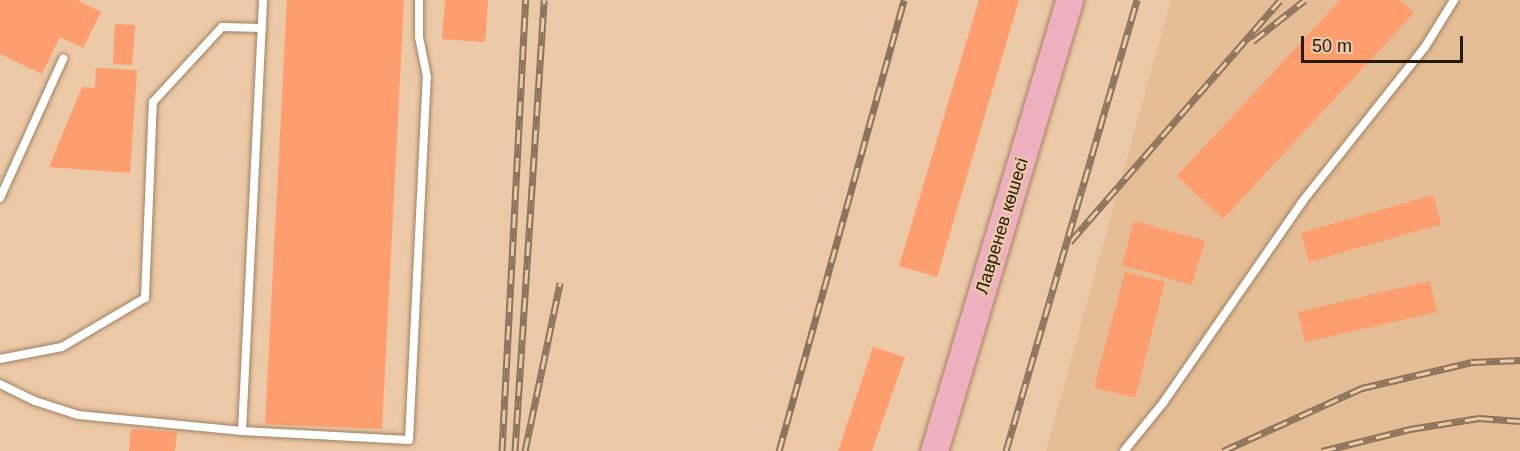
<!DOCTYPE html>
<html>
<head>
<meta charset="utf-8">
<style>
	body { margin:0 }
	#map { position:relative; width:1520px; height:451px; overflow:hidden; background:#ebc8a6; font-family:Arial,sans-serif }
	div>[style] { position:absolute }
	.built>* { inset:0; background:#e4bd95 }
	.building>* { inset:0; background:#fe9d6e }
	.roads { filter:drop-shadow(0 0 2px #a08060) drop-shadow(0 0 2px #a08060) }
	.lane>* { height:8px; margin:-4px; padding:0 4px; transform-origin:4px; border-radius:4px; background:#fff }
	.primary>* { height:27px; margin:-13.5px; padding:0 13.5px; transform-origin:13.5px; border-radius:13.5px; background:#edb0be }
	.rail>* { height:7px; margin-top:-3.5px; transform-origin:0; background:repeating-linear-gradient(90deg,#ebc8a6 0 14px,#8c745c 0 28px); box-sizing:border-box; border-block:2px solid #8c745c }
	span { translate:-50% -50%; white-space:nowrap; text-align:center; line-height:1.15; -webkit-text-stroke:4.5px #ebc8a6; paint-order:stroke }
	.street-label { font-size:18px; color:#261a0d }
	.scale { position:absolute; left:1301px; top:36px; width:162px; height:27px; box-sizing:border-box; border:3px solid #261a0d; border-top:0; padding-left:8px; font-size:18px; line-height:21px; white-space:nowrap; color:#261a0d; -webkit-text-stroke:4px #ebc8a6; paint-order:stroke }
</style>
</head>
<body>
<div id="map">
	<div class="built">
		<div style="clip-path:polygon(1171px 0,1520px 0,1520px 451px,1046px 451px)"></div>
	</div>
	<div class="building">
		<div style="clip-path:polygon(0 0,77px 0,101px 12px,83px 48px,60px 37px,42px 74px,0 54px)"></div>
		<div style="clip-path:polygon(287px 0,404px 0,382px 429px,265px 424px)"></div>
		<div style="clip-path:polygon(445px 0,488px 0,485px 42px,442px 39px)"></div>
		<div style="clip-path:polygon(979px 0,1019px 0,937px 277px,899px 266px)"></div>
		<div style="clip-path:polygon(1340px 0,1400px 0,1414px 13px,1223px 219px,1177px 176px)"></div>
		<div style="clip-path:polygon(115px 24px,135px 25px,132px 65px,113px 64px)"></div>
		<div style="clip-path:polygon(96px 68px,137px 70px,130px 173px,49px 167px,82px 87px,95px 88px)"></div>
		<div style="clip-path:polygon(1433px 195px,1441px 224px,1309px 262px,1301px 233px)"></div>
		<div style="clip-path:polygon(1134px 221px,1205px 241px,1192px 285px,1122px 265px)"></div>
		<div style="clip-path:polygon(1125px 272px,1165px 282px,1135px 398px,1094px 387px)"></div>
		<div style="clip-path:polygon(1430px 281px,1437px 312px,1305px 342px,1298px 312px)"></div>
		<div style="clip-path:polygon(873px 347px,905px 357px,872px 451px,838px 451px)"></div>
		<div style="clip-path:polygon(131px 429px,177px 432px,175px 451px,129px 451px)"></div>
	</div>
	<div class="roads">
		<div class="lane">
			<div style="left:0;top:198px;width:153px;rotate:-65.6deg"></div>
			<div style="left:0;top:359px;width:63px;rotate:-11deg"></div>
			<div style="left:62px;top:347px;width:96px;rotate:-30.6deg"></div>
			<div style="left:145px;top:298px;width:196px;rotate:-87.7deg"></div>
			<div style="left:153px;top:102px;width:102px;rotate:-47.4deg"></div>
			<div style="left:222px;top:27px;width:40px;rotate:1.4deg"></div>
			<div style="left:0;top:384px;width:39px;rotate:26deg"></div>
			<div style="left:35px;top:401px;width:45px;rotate:18deg"></div>
			<div style="left:78px;top:415px;width:165px;rotate:5.6deg"></div>
			<div style="left:242px;top:431px;width:167px;rotate:3.1deg"></div>
			<div style="left:409px;top:440px;width:363px;rotate:-87.2deg"></div>
			<div style="left:427px;top:77px;width:41px;rotate:-101.3deg"></div>
			<div style="left:419px;top:37px;width:37px;rotate:-90deg"></div>
			<div style="left:242px;top:431px;width:432px;rotate:-87.2deg"></div>
			<div style="left:1124px;top:451px;width:62px;rotate:-50.9deg"></div>
			<div style="left:1163px;top:403px;width:244px;rotate:-55.3deg"></div>
			<div style="left:1302px;top:202px;width:198px;rotate:-51.6deg"></div>
			<div style="left:1425px;top:47px;width:55px;rotate:-58.3deg"></div>
		</div>
		<div class="primary">
			<div style="left:934px;top:451px;width:471px;rotate:-73.3deg"></div>
		</div>
	</div>
	<div class="rail">
		<div style="left:1253px;top:41px;width:66px;rotate:-38.3deg"></div>
		<div style="left:1070px;top:242px;width:320px;rotate:-49deg"></div>
		<div style="left:502px;top:451px;width:452px;rotate:-87deg"></div>
		<div style="left:515px;top:451px;width:452px;rotate:-86.3deg"></div>
		<div style="left:525px;top:451px;width:172px;rotate:-78.2deg"></div>
		<div style="left:779px;top:451px;width:468px;rotate:-74.5deg"></div>
		<div style="left:1006px;top:451px;width:470px;rotate:-73.8deg"></div>
		<div style="left:1223px;top:451px;width:153px;rotate:-24.4deg"></div>
		<div style="left:1362px;top:388px;width:113px;rotate:-13.3deg"></div>
		<div style="left:1472px;top:362px;width:48px;rotate:-2.4deg"></div>
		<div style="left:1322px;top:451px;width:91px;rotate:-14deg"></div>
		<div style="left:1410px;top:429px;width:70px;rotate:-9.1deg"></div>
		<div style="left:1479px;top:418px;width:41px;rotate:4.2deg"></div>
	</div>
	<div class="street-label">
		<span style="left:1002px;top:226px;rotate:-73deg">Лавренев көшесі</span>
	</div>
	<div class="scale">50 m</div>
</div>
</body>
</html>
